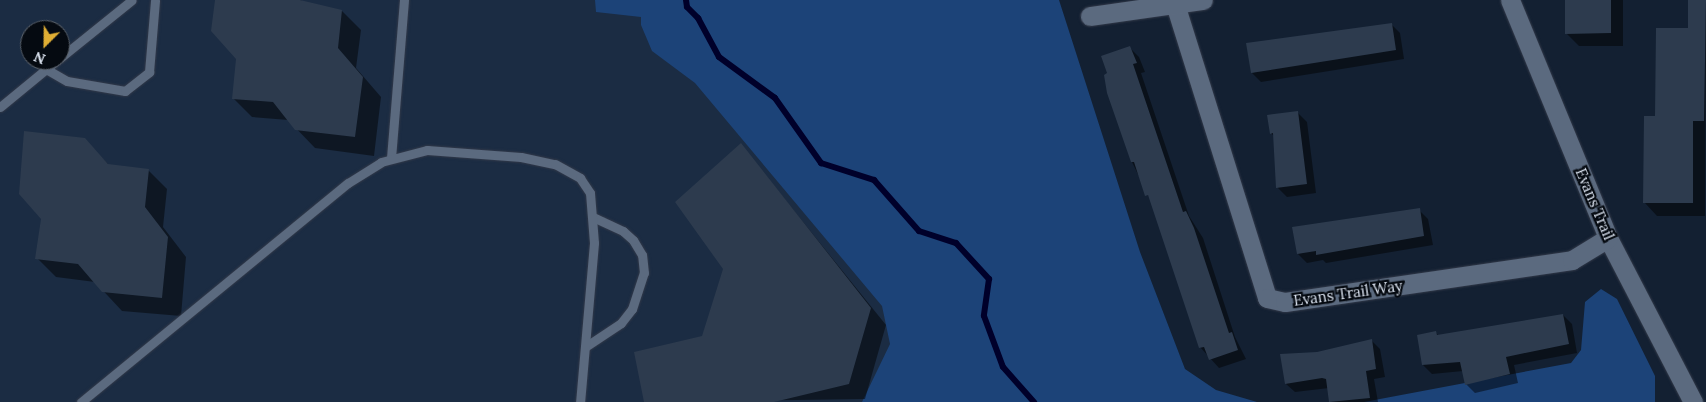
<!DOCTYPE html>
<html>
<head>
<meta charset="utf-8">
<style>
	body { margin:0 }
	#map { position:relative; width:1706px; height:402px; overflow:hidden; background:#132032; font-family:Lora,serif }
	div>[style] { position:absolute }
	.built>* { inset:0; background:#1b2c43 }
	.green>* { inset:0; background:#1c4378 }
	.shadow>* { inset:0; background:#0007 }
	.stream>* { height:6px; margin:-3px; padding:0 3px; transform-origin:3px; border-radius:3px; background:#00002a }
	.building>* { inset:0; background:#2d3b4e }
	.roads { filter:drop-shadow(0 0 1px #323949) drop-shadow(0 0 1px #323949) }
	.lane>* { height:9px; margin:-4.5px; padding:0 4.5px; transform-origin:4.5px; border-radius:4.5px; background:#5b6a7f }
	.street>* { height:19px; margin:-9.5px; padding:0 9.5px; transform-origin:9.5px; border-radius:9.5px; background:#5b6a7f }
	span { translate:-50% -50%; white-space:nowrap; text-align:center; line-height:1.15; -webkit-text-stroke:4.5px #050a11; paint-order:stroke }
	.street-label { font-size:15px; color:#dde5f2 }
	.north { position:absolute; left:20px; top:20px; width:50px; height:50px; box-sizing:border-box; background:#050a11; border:1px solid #5b626b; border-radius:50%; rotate:203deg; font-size:14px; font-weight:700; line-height:20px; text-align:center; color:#dde5f2 }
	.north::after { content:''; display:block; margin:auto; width:18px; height:22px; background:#e1af34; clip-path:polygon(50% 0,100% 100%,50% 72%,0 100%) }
</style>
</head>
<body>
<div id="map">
	<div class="built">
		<div style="clip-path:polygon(evenodd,0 0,758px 0,922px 402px,0 402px,0 0,30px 30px,60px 30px,60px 60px,30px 60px,30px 30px)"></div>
	</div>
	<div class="green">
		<div style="clip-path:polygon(595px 0,1059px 0,1140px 252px,1185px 369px,1216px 390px,1257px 402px,862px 402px,890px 344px,882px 306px,695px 83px,652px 51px,641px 25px,641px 17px,596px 12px)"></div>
		<div style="clip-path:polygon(1601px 289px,1617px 299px,1655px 376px,1655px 402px,1364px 402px,1571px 363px,1581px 350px,1585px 302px)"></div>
	</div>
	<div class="shadow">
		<div style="clip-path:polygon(216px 0,301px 0,304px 4px,342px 11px,361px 30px,356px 68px,381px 97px,374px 156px,315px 148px,288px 120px,252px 117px,233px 98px,238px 58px)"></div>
		<div style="clip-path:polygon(1566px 0,1623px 0,1623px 46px,1579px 46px,1566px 33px)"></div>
		<div style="clip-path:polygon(1689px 0,1706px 0,1705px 216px,1657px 216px,1645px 203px,1657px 117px,1689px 29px)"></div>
		<div style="clip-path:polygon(1391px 24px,1400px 33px,1404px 59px,1261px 82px,1252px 73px)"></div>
		<div style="clip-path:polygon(1130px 48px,1139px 57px,1145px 72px,1141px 73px,1189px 216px,1203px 238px,1235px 337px,1246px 359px,1219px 368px,1200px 347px,1151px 201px,1132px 162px)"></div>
		<div style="clip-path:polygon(1298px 113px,1307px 122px,1316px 193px,1287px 197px,1278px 188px,1274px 136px,1271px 133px)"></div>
		<div style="clip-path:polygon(84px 139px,109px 165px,148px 170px,167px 189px,163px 227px,186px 257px,181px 316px,122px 311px,95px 282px,56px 277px,37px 258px)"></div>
		<div style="clip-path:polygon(741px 145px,886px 325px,865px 399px,645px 402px,703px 337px,724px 269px)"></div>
		<div style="clip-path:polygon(1419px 210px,1428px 219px,1433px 245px,1326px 263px,1323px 260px,1307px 263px,1298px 254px)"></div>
		<div style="clip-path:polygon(1563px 315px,1572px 324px,1577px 353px,1514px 365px,1518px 383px,1475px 393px,1466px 384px,1463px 371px,1432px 374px,1423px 365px,1436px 333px,1439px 336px)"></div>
		<div style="clip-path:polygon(1371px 340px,1380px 349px,1385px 377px,1374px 379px,1378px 402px,1330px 402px,1329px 388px,1295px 392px,1286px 384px,1317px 353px)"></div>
	</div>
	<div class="stream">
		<div style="left:686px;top:0;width:7px;rotate:82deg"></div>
		<div style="left:687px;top:7px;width:16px;rotate:45deg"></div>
		<div style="left:698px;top:18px;width:44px;rotate:61.7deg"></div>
		<div style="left:719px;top:57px;width:69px;rotate:36.2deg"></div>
		<div style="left:775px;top:98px;width:80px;rotate:54.7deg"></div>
		<div style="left:821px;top:163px;width:56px;rotate:17.8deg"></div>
		<div style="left:874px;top:180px;width:68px;rotate:48.6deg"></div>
		<div style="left:919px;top:231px;width:39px;rotate:18deg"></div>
		<div style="left:956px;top:243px;width:49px;rotate:47.5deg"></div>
		<div style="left:989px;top:279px;width:37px;rotate:98deg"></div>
		<div style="left:984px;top:316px;width:54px;rotate:69.6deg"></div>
		<div style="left:1003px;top:367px;width:47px;rotate:48.5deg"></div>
	</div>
	<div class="building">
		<div style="clip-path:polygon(215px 0,300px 0,342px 10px,338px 48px,363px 77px,355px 137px,295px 130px,273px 102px,232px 99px,236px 59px,211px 31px)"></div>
		<div style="clip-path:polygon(1565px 0,1611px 0,1611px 33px,1565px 34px)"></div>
		<div style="clip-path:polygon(1688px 0,1706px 0,1704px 121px,1693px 121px,1693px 203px,1643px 203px,1644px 116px,1655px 116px,1656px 28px,1688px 28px)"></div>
		<div style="clip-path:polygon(1392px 23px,1396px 50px,1251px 73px,1246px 43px)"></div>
		<div style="clip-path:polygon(1130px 46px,1137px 63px,1133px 64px,1183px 212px,1186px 211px,1194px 228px,1229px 333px,1232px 332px,1238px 350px,1209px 360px,1204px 347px,1199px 348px,1148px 195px,1145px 196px,1134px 162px,1131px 162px,1107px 93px,1104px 75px,1107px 73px,1101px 56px)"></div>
		<div style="clip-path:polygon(1298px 111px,1307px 184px,1276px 188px,1273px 133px,1270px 134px,1267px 115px)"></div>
		<div style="clip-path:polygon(24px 131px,85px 138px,108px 164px,149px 169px,145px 207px,168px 237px,162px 298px,102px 292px,78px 264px,35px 259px,41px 219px,19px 194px)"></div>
		<div style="clip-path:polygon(741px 143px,871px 308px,849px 384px,774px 402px,644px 402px,634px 352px,702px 336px,723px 269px,675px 202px)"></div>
		<div style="clip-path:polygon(1420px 208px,1424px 236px,1316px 255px,1316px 251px,1297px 254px,1292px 227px)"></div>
		<div style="clip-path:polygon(1563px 314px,1569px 344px,1506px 357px,1510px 374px,1465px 385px,1460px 362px,1422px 365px,1417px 335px,1436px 331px,1437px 335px)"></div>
		<div style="clip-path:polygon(1372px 339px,1376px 369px,1366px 371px,1370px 398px,1329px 402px,1326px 379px,1322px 378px,1285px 384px,1280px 354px,1317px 352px)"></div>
	</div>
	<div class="roads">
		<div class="lane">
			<div style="left:60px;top:58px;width:92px;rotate:-38.9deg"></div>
			<div style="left:46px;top:69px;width:24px;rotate:30deg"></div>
			<div style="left:67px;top:81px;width:59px;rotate:9.8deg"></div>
			<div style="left:125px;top:91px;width:31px;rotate:-38deg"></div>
			<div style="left:149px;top:72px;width:72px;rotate:-85.2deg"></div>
			<div style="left:0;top:107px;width:74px;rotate:-39.5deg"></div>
			<div style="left:391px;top:158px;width:159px;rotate:-85.3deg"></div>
			<div style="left:585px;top:347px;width:43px;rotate:-33.7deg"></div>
			<div style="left:621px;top:323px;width:18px;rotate:-52deg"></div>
			<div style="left:632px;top:309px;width:38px;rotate:-72deg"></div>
			<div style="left:644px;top:273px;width:18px;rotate:-96deg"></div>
			<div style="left:642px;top:255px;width:17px;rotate:-121deg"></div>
			<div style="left:633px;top:240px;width:13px;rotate:-138deg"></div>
			<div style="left:623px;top:231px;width:33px;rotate:-155deg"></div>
			<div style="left:81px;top:402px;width:345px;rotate:-39.4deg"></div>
			<div style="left:348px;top:183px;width:39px;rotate:-32deg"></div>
			<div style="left:381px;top:162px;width:48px;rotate:-14.6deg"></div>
			<div style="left:427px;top:150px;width:94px;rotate:4.3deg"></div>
			<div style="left:521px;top:157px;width:35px;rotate:12deg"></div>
			<div style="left:555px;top:164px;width:29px;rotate:29deg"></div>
			<div style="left:580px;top:178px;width:18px;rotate:56deg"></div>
			<div style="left:590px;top:193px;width:50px;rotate:85.4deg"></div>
			<div style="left:594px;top:243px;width:160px;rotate:95deg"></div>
		</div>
		<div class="street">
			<div style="left:1510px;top:0;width:257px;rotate:67.6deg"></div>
			<div style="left:1608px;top:238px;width:185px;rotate:62.6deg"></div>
			<div style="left:1175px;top:4px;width:308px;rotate:72.6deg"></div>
			<div style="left:1267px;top:298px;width:18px;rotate:13deg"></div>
			<div style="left:1285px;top:302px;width:290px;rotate:-8.3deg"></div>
			<div style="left:1572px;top:260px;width:42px;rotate:-31.4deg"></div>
			<div style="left:1090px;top:16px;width:114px;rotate:-8.1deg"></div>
		</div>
	</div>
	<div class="street-label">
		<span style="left:1595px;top:204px;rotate:67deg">Evans Trail</span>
		<span style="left:1348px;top:293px;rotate:-8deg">Evans Trail Way</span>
	</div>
	<div class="north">N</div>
</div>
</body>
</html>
